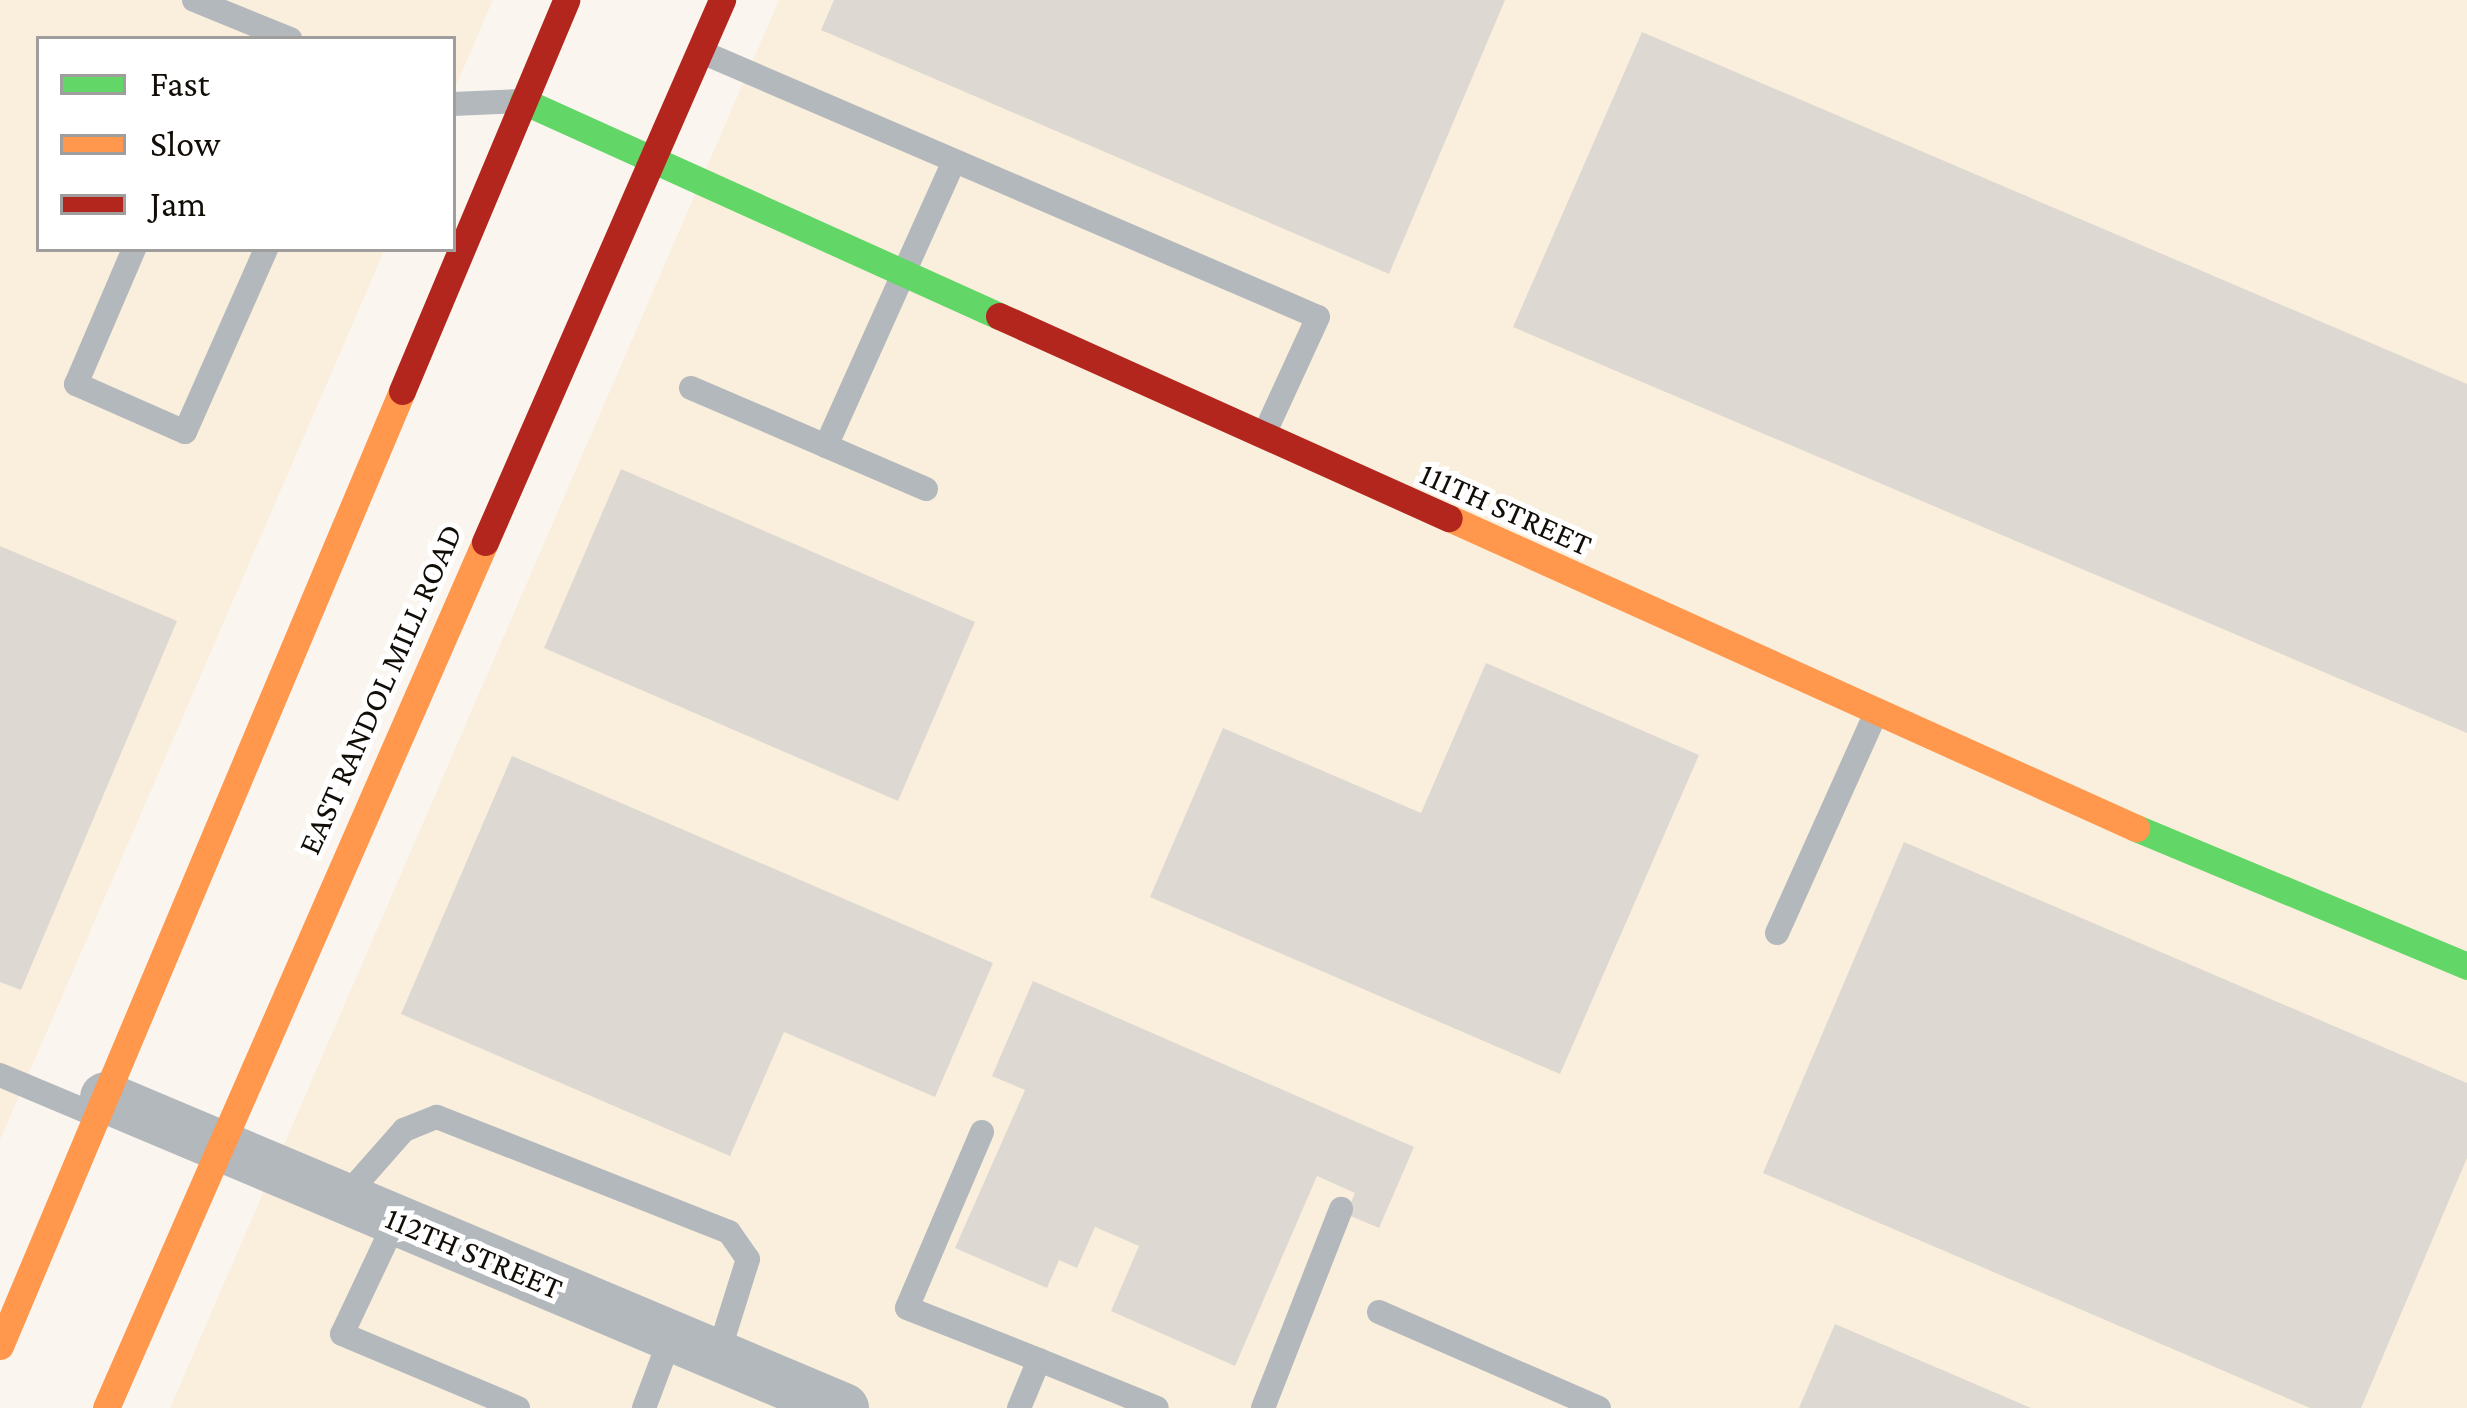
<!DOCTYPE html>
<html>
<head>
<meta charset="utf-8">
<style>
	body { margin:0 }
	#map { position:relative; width:2467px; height:1408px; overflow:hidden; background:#faf6ef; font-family:"Crimson Pro",serif }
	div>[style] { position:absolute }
	.built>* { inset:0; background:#faefdc }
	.building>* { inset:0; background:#ddd9d2 }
	.lane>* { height:24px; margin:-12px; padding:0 12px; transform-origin:12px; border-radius:12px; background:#b3b8bd }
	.street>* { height:51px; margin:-25.5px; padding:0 25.5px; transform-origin:25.5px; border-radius:25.5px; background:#b3b8bd }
	.fast>* { height:27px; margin:-13.5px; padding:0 13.5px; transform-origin:13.5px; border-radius:13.5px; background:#63d668 }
	.slow>* { height:27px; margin:-13.5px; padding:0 13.5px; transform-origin:13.5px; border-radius:13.5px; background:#ff974d }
	.jam>* { height:27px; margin:-13.5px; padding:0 13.5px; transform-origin:13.5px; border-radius:13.5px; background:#b3261e }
	span { translate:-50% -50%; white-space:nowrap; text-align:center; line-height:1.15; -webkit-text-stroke:10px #fff; paint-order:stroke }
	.street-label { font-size:33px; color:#120d07 }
	.legend { position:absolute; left:36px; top:36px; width:420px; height:216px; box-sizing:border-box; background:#fff; border:3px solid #a09e9c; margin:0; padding:15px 21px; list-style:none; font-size:36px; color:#120d07 }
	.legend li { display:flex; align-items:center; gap:24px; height:60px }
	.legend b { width:60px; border:3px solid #a09e9c }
</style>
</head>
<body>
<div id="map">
	<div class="built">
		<div style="clip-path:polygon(0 0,493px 0,453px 93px,453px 39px,39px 39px,39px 249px,385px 249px,0 1140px)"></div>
		<div style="clip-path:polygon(779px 0,2467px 0,2467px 1408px,170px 1408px)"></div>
	</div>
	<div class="building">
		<div style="clip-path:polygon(834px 0,1505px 0,1389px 274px,821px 30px)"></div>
		<div style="clip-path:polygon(1642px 32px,2467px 384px,2467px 733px,1513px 327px)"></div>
		<div style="clip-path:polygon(621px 469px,975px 622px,898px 801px,544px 648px)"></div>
		<div style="clip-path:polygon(0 546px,177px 621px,21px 990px,0 982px)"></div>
		<div style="clip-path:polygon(1486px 663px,1699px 755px,1560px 1074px,1150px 897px,1223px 728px,1421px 813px)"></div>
		<div style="clip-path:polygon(512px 756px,993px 963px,935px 1097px,784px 1032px,730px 1156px,401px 1014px)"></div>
		<div style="clip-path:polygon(1904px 842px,2467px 1083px,2467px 1158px,2361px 1408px,2310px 1408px,1763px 1173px)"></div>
		<div style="clip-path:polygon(1033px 981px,1414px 1147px,1379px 1228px,1346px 1214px,1355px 1193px,1317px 1176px,1235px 1366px,1111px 1311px,1139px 1246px,1095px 1227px,1077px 1268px,1059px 1260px,1047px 1288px,955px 1248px,1025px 1090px,992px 1076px)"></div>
		<div style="clip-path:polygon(1835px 1324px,2031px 1408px,1799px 1408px)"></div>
	</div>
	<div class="lane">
		<div style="left:194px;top:0;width:104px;rotate:22.1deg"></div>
		<div style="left:704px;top:53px;width:668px;rotate:23.27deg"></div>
		<div style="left:1318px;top:317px;width:124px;rotate:114.7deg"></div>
		<div style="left:453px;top:104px;width:67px;rotate:-2.6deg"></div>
		<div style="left:134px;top:249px;width:147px;rotate:113.2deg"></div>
		<div style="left:76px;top:384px;width:119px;rotate:23.8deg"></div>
		<div style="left:185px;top:432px;width:200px;rotate:-66.1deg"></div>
		<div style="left:691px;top:388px;width:147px;rotate:23.2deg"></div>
		<div style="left:926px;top:489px;width:109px;rotate:-156.7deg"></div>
		<div style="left:826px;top:446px;width:312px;rotate:-65.8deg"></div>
		<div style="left:1777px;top:933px;width:239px;rotate:-65.8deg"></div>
		<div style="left:0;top:1075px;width:103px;rotate:22.8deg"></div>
		<div style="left:982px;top:1132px;width:191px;rotate:113.1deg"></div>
		<div style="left:907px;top:1308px;width:142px;rotate:21.5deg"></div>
		<div style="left:1039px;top:1360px;width:52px;rotate:112.6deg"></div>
		<div style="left:344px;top:1198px;width:91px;rotate:-48.6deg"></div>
		<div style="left:404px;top:1130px;width:35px;rotate:-22deg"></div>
		<div style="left:437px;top:1117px;width:314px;rotate:21.5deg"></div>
		<div style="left:729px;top:1232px;width:33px;rotate:55deg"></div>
		<div style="left:748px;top:1259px;width:101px;rotate:107.4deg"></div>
		<div style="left:396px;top:1220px;width:126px;rotate:115.3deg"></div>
		<div style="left:342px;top:1334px;width:191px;rotate:22.8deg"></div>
		<div style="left:1379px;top:1312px;width:240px;rotate:23.6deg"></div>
		<div style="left:1039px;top:1360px;width:127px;rotate:22.1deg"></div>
		<div style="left:644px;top:1408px;width:77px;rotate:-69.4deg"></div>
		<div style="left:1263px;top:1408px;width:214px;rotate:-68.6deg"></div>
	</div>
	<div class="street">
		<div style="left:105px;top:1097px;width:801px;rotate:22.85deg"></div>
	</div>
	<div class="fast">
		<div style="left:523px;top:101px;width:522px;rotate:24.31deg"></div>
		<div style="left:2136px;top:828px;width:359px;rotate:22.6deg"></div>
	</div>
	<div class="slow">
		<div style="left:1449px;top:518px;width:754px;rotate:24.29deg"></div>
		<div style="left:0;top:1346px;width:1036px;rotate:-67.17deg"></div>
		<div style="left:106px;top:1408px;width:945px;rotate:-66.36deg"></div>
	</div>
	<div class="jam">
		<div style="left:999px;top:316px;width:493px;rotate:24.2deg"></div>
		<div style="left:402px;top:391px;width:424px;rotate:-67.2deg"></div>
		<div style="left:485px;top:542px;width:592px;rotate:-66.38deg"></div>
	</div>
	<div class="street-label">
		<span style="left:1506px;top:509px;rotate:24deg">111TH STREET</span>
		<span style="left:380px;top:689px;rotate:-66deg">EAST RANDOL MILL ROAD</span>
		<span style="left:474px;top:1253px;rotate:23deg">112TH STREET</span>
	</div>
	<ul class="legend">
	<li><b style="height:15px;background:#63d668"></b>Fast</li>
	<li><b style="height:15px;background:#ff974d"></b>Slow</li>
	<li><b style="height:15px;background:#b3261e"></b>Jam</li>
	</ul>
</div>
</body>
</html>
